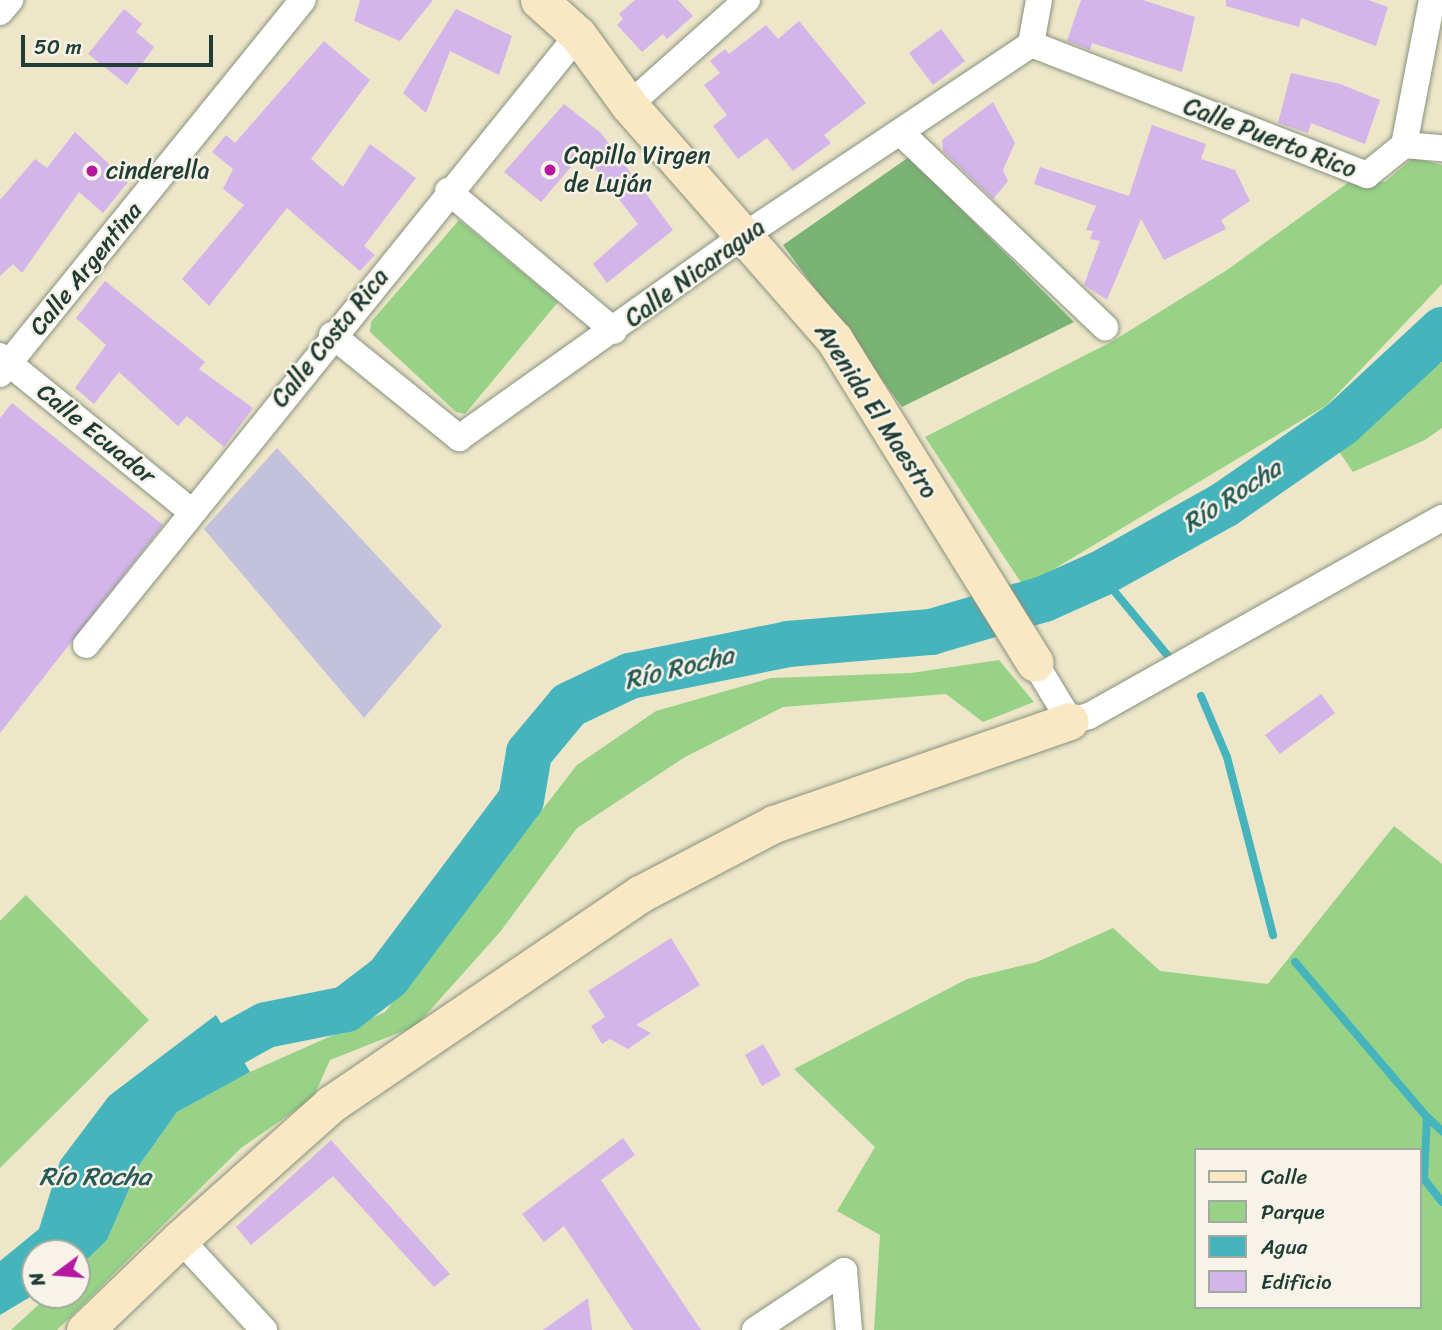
<!DOCTYPE html>
<html>
<head>
<meta charset="utf-8">
<style>
	body { margin:0 }
	#map { position:relative; width:1442px; height:1330px; overflow:hidden; background:#ede6c9; font-family:Sriracha,sans-serif }
	div>[style] { position:absolute }
	.industrial>* { inset:0; background:#c3c1db }
	.green>* { inset:0; background:#97d287 }
	.forest>* { inset:0; background:#79b474 }
	.water>* { inset:0; background:#45b4bd }
	.stream>* { height:8px; margin:-4px; padding:0 4px; transform-origin:4px; border-radius:4px; background:#45b4bd }
	.river>* { height:46px; margin:-23px; padding:0 23px; transform-origin:23px; border-radius:23px; background:#45b4bd }
	.building>* { inset:0; background:#d4b5ea }
	.roads { filter:drop-shadow(0 0 2px #86927e) drop-shadow(0 0 2px #86927e) }
	.street>* { height:26px; margin:-13px; padding:0 13px; transform-origin:13px; border-radius:13px; background:#fff }
	.secondary>* { height:37px; margin:-18.5px; padding:0 18.5px; transform-origin:18.5px; border-radius:18.5px; background:#fae7c3 }
	.dots>* { width:19px; height:19px; translate:-50% -50%; box-sizing:border-box; border:4px solid #f7f3e8; border-radius:50% }
	span { translate:-50% -50%; white-space:nowrap; text-align:center; line-height:1.15; -webkit-text-stroke:5px #f7f3e8; paint-order:stroke }
	.street-label { font-size:24px; color:#1f3d34 }
	.poi-label { font-size:24px; color:#1f3d34 }
	.left { translate:0 -50%; text-align:left }
	.water-label { font-size:26px; color:#285b56; font-style:italic }
	.legend { position:absolute; left:1194px; top:1148px; width:228px; height:161px; box-sizing:border-box; background:#f7f3e8; border:2px solid #a1aaa0; margin:0; padding:9px 12px; list-style:none; font-size:21px; color:#1f3d34 }
	.legend li { display:flex; align-items:center; gap:14px; height:35px }
	.legend b { width:35px; border:2px solid #a1aaa0 }
	.north { position:absolute; left:21px; top:1239px; width:70px; height:70px; box-sizing:border-box; background:#f7f3e8; border:2px solid #a1aaa0; border-radius:50%; rotate:254deg; font-size:19px; font-weight:700; line-height:28px; text-align:center; color:#1f3d34 }
	.north::after { content:''; display:block; margin:auto; width:24px; height:32px; background:#b5179e; clip-path:polygon(50% 0,100% 100%,50% 72%,0 100%) }
	.scale { position:absolute; left:21px; top:35px; width:192px; height:32px; box-sizing:border-box; border:4px solid #1f3d34; border-top:0; padding-left:9px; font-size:21px; line-height:24px; white-space:nowrap; color:#1f3d34; -webkit-text-stroke:5px #f7f3e8; paint-order:stroke }
</style>
</head>
<body>
<div id="map">
	<div class="industrial">
		<div style="clip-path:polygon(277px 448px,442px 626px,364px 718px,204px 529px)"></div>
	</div>
	<div class="green">
		<div style="clip-path:polygon(1413px 158px,1442px 165px,1442px 284px,1327px 405px,1024px 587px,925px 437px,1113px 341px,1227px 270px,1349px 182px,1385px 182px)"></div>
		<div style="clip-path:polygon(459px 220px,558px 302px,465px 414px,456px 412px,370px 332px,371px 322px)"></div>
		<div style="clip-path:polygon(1442px 362px,1442px 428px,1425px 440px,1353px 472px,1334px 444px)"></div>
		<div style="clip-path:polygon(999px 660px,1034px 702px,983px 722px,946px 694px,783px 707px,685px 757px,577px 828px,500px 932px,416px 1026px,330px 1060px,313px 1098px,241px 1148px,57px 1330px,11px 1330px,49px 1295px,77px 1295px,77px 1269px,107px 1240px,140px 1164px,177px 1112px,250px 1072px,385px 1012px,577px 765px,656px 711px,771px 678px,911px 673px)"></div>
		<div style="clip-path:polygon(evenodd,1394px 826px,1442px 864px,1442px 1330px,874px 1330px,880px 1235px,837px 1211px,875px 1147px,794px 1069px,967px 979px,1037px 962px,1113px 928px,1160px 971px,1268px 984px,1394px 826px,1195px 1150px,1419px 1150px,1419px 1307px,1195px 1307px,1195px 1150px)"></div>
		<div style="clip-path:polygon(26px 895px,149px 1020px,0 1168px,0 921px)"></div>
	</div>
	<div class="forest">
		<div style="clip-path:polygon(909px 157px,1074px 322px,902px 407px,783px 245px)"></div>
	</div>
	<div class="water">
		<div style="clip-path:polygon(216px 1015px,250px 1072px,177px 1112px,140px 1164px,107px 1240px,77px 1269px,77px 1253px,35px 1253px,35px 1294px,0 1315px,0 1261px,39px 1229px,60px 1161px,109px 1096px)"></div>
	</div>
	<div class="stream">
		<div style="left:1100px;top:574px;width:108px;rotate:50.3deg"></div>
		<div style="left:1201px;top:696px;width:66px;rotate:66.9deg"></div>
		<div style="left:1227px;top:757px;width:184px;rotate:75.5deg"></div>
		<div style="left:1295px;top:962px;width:204px;rotate:49.6deg"></div>
		<div style="left:1427px;top:1117px;width:62px;rotate:92.8deg"></div>
		<div style="left:1424px;top:1179px;width:29px;rotate:52deg"></div>
		<div style="left:1427px;top:1117px;width:21px;rotate:43deg"></div>
	</div>
	<div class="river">
		<div style="left:182px;top:1080px;width:40px;rotate:-40deg"></div>
		<div style="left:213px;top:1054px;width:60px;rotate:-28.7deg"></div>
		<div style="left:266px;top:1025px;width:82px;rotate:-11.3deg"></div>
		<div style="left:346px;top:1009px;width:53px;rotate:-37.3deg"></div>
		<div style="left:388px;top:977px;width:221px;rotate:-53.1deg"></div>
		<div style="left:521px;top:800px;width:48px;rotate:-80.3deg"></div>
		<div style="left:529px;top:753px;width:62px;rotate:-50.2deg"></div>
		<div style="left:569px;top:705px;width:68px;rotate:-25.4deg"></div>
		<div style="left:630px;top:676px;width:161px;rotate:-11.4deg"></div>
		<div style="left:788px;top:644px;width:144px;rotate:-4.8deg"></div>
		<div style="left:931px;top:632px;width:118px;rotate:-16.3deg"></div>
		<div style="left:1044px;top:599px;width:61px;rotate:-24.1deg"></div>
		<div style="left:1100px;top:574px;width:142px;rotate:-29.1deg"></div>
		<div style="left:1224px;top:505px;width:144px;rotate:-34.8deg"></div>
		<div style="left:1342px;top:423px;width:137px;rotate:-42.9deg"></div>
	</div>
	<div class="building">
		<div style="clip-path:polygon(360px 0,433px 0,400px 41px,354px 21px)"></div>
		<div style="clip-path:polygon(635px 0,678px 0,693px 16px,667px 39px,663px 34px,642px 52px,617px 25px,623px 19px,619px 14px)"></div>
		<div style="clip-path:polygon(1081px 0,1143px 0,1195px 17px,1182px 72px,1092px 43px,1090px 50px,1067px 41px)"></div>
		<div style="clip-path:polygon(1226px 0,1368px 0,1388px 7px,1376px 46px,1301px 18px,1299px 27px,1226px 6px)"></div>
		<div style="clip-path:polygon(124px 9px,142px 24px,136px 32px,154px 47px,127px 85px,88px 54px)"></div>
		<div style="clip-path:polygon(456px 9px,512px 36px,499px 75px,450px 51px,426px 113px,403px 93px)"></div>
		<div style="clip-path:polygon(799px 21px,866px 103px,824px 135px,831px 143px,793px 171px,767px 138px,738px 159px,713px 126px,727px 115px,704px 85px,720px 73px,710px 61px,725px 49px,729px 54px,766px 25px,778px 39px)"></div>
		<div style="clip-path:polygon(941px 29px,965px 61px,933px 85px,909px 53px)"></div>
		<div style="clip-path:polygon(324px 41px,370px 80px,311px 159px,343px 187px,370px 144px,416px 178px,364px 246px,375px 255px,360px 271px,287px 208px,209px 306px,182px 279px,244px 205px,223px 189px,233px 169px,212px 152px,226px 135px,235px 143px)"></div>
		<div style="clip-path:polygon(1291px 73px,1340px 84px,1380px 100px,1365px 144px,1311px 123px,1308px 133px,1278px 123px)"></div>
		<div style="clip-path:polygon(993px 102px,1015px 143px,1003px 170px,1008px 181px,993px 199px,943px 151px,942px 140px)"></div>
		<div style="clip-path:polygon(564px 104px,601px 133px,673px 230px,607px 283px,593px 264px,638px 224px,583px 153px,541px 202px,504px 172px)"></div>
		<div style="clip-path:polygon(1152px 125px,1206px 144px,1201px 159px,1235px 170px,1250px 201px,1221px 220px,1226px 229px,1164px 260px,1141px 219px,1107px 300px,1084px 285px,1100px 241px,1090px 239px,1093px 231px,1086px 230px,1096px 206px,1034px 184px,1040px 167px,1129px 196px)"></div>
		<div style="clip-path:polygon(75px 132px,128px 182px,103px 213px,79px 192px,22px 273px,13px 264px,0 276px,0 200px,35px 159px,47px 168px)"></div>
		<div style="clip-path:polygon(105px 281px,205px 362px,199px 369px,253px 408px,224px 447px,187px 416px,178px 426px,119px 372px,94px 404px,75px 388px,106px 345px,76px 318px)"></div>
		<div style="clip-path:polygon(12px 403px,163px 525px,0 733px,0 418px)"></div>
		<div style="clip-path:polygon(1321px 694px,1335px 713px,1280px 754px,1265px 735px)"></div>
		<div style="clip-path:polygon(671px 938px,700px 985px,636px 1025px,651px 1033px,628px 1049px,610px 1039px,602px 1044px,591px 1026px,605px 1017px,588px 991px)"></div>
		<div style="clip-path:polygon(763px 1044px,781px 1075px,762px 1086px,745px 1055px)"></div>
		<div style="clip-path:polygon(623px 1138px,635px 1155px,601px 1180px,701px 1330px,633px 1330px,564px 1226px,544px 1242px,522px 1214px)"></div>
		<div style="clip-path:polygon(331px 1140px,450px 1274px,434px 1287px,333px 1176px,251px 1245px,236px 1227px)"></div>
		<div style="clip-path:polygon(588px 1298px,592px 1330px,543px 1330px)"></div>
	</div>
	<div class="roads">
		<div class="street">
			<div style="left:0;top:12px;width:16px;rotate:-50deg"></div>
			<div style="left:1031px;top:44px;width:361px;rotate:21.3deg"></div>
			<div style="left:1367px;top:175px;width:48px;rotate:-39deg"></div>
			<div style="left:1404px;top:145px;width:148px;rotate:-79.1deg"></div>
			<div style="left:629px;top:105px;width:158px;rotate:-41.7deg"></div>
			<div style="left:901px;top:133px;width:282px;rotate:43.6deg"></div>
			<div style="left:1404px;top:145px;width:38px;rotate:5deg"></div>
			<div style="left:448px;top:191px;width:217px;rotate:40.1deg"></div>
			<div style="left:332px;top:335px;width:164px;rotate:39deg"></div>
			<div style="left:459px;top:438px;width:347px;rotate:-35.4deg"></div>
			<div style="left:742px;top:237px;width:348px;rotate:-33.7deg"></div>
			<div style="left:1031px;top:44px;width:45px;rotate:-79.7deg"></div>
			<div style="left:0;top:356px;width:247px;rotate:39.1deg"></div>
			<div style="left:0;top:374px;width:481px;rotate:-51deg"></div>
			<div style="left:86px;top:645px;width:784px;rotate:-51.11deg"></div>
			<div style="left:1035px;top:663px;width:68px;rotate:58.9deg"></div>
			<div style="left:1070px;top:721px;width:20px;rotate:-15deg"></div>
			<div style="left:1089px;top:716px;width:405px;rotate:-29.3deg"></div>
			<div style="left:180px;top:1239px;width:124px;rotate:47.3deg"></div>
			<div style="left:755px;top:1330px;width:107px;rotate:-33.5deg"></div>
			<div style="left:844px;top:1271px;width:59px;rotate:85.2deg"></div>
		</div>
		<div class="secondary">
			<div style="left:539px;top:0;width:52px;rotate:41.9deg"></div>
			<div style="left:578px;top:35px;width:87px;rotate:53.9deg"></div>
			<div style="left:629px;top:105px;width:311px;rotate:48.8deg"></div>
			<div style="left:834px;top:339px;width:381px;rotate:58.2deg"></div>
			<div style="left:85px;top:1330px;width:132px;rotate:-43.8deg"></div>
			<div style="left:180px;top:1239px;width:203px;rotate:-41.8deg"></div>
			<div style="left:331px;top:1104px;width:374px;rotate:-34.2deg"></div>
			<div style="left:640px;top:894px;width:151px;rotate:-27.6deg"></div>
			<div style="left:774px;top:824px;width:313px;rotate:-19.2deg"></div>
		</div>
	</div>
	<div class="dots">
		<div style="left:550px;top:170px;background:#b5179e"></div>
		<div style="left:92px;top:171px;background:#b5179e"></div>
	</div>
	<div class="street-label">
		<span style="left:1270px;top:138px;rotate:21deg">Calle Puerto Rico</span>
		<span style="left:86px;top:269px;rotate:-51deg">Calle Argentina</span>
		<span style="left:695px;top:273px;rotate:-36deg">Calle Nicaragua</span>
		<span style="left:330px;top:338px;rotate:-51deg">Calle Costa Rica</span>
		<span style="left:876px;top:411px;rotate:57deg">Avenida El Maestro</span>
		<span style="left:96px;top:434px;rotate:39deg">Calle Ecuador</span>
	</div>
	<div class="poi-label">
		<span class="left" style="left:564px;top:170px">Capilla Virgen<br>de Luján</span>
		<span class="left" style="left:106px;top:171px">cinderella</span>
	</div>
	<div class="water-label">
		<span style="left:1232px;top:496px;rotate:-33deg">Río Rocha</span>
		<span style="left:679px;top:668px;rotate:-14deg">Río Rocha</span>
		<span style="left:95px;top:1177px">Río Rocha</span>
	</div>
	<ul class="legend">
	<li><b style="height:9px;background:#fae7c3"></b>Calle</li>
	<li><b style="height:19px;background:#97d287"></b>Parque</li>
	<li><b style="height:19px;background:#45b4bd"></b>Agua</li>
	<li><b style="height:19px;background:#d4b5ea"></b>Edificio</li>
	</ul>
	<div class="north">N</div>
	<div class="scale">50 m</div>
</div>
</body>
</html>
